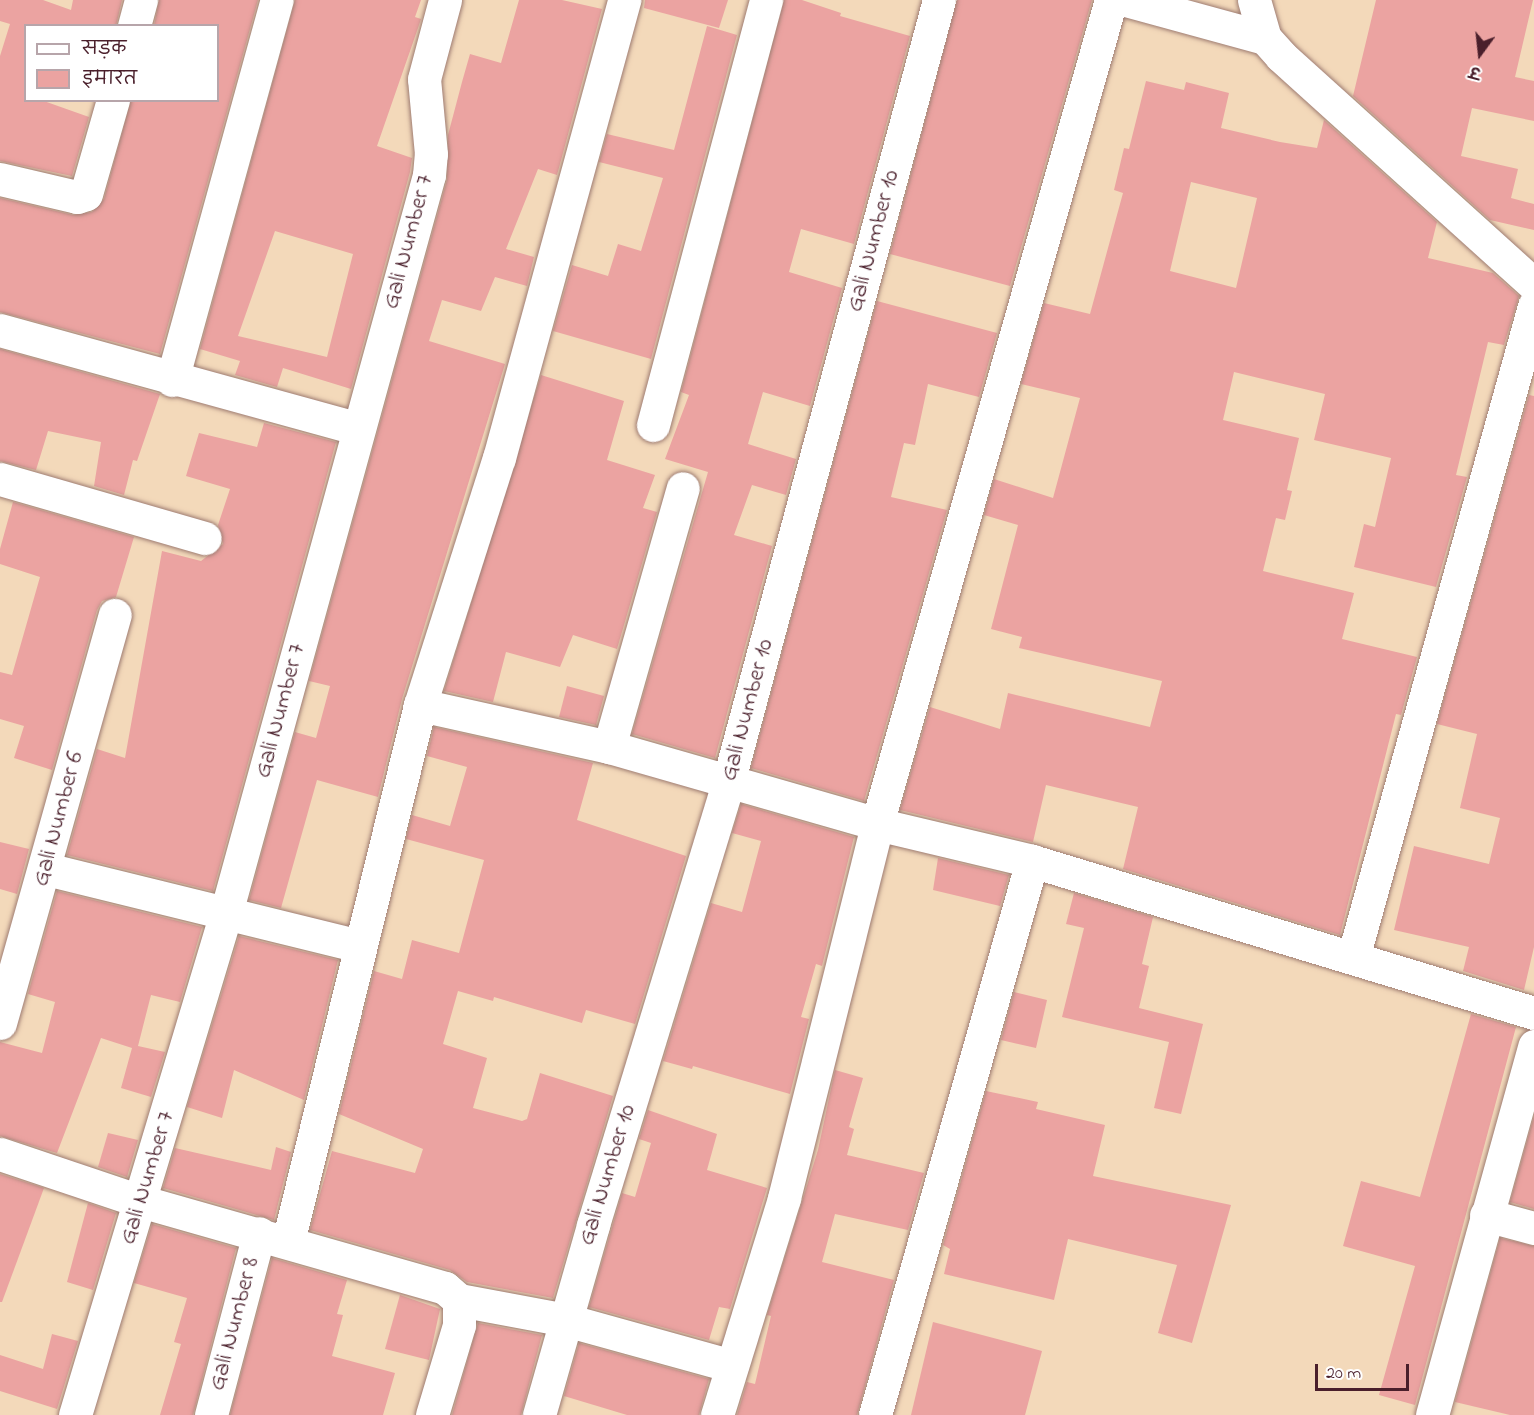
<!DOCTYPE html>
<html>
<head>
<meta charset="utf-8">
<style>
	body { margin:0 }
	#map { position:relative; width:1534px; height:1415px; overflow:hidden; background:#f3d9ba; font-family:"Indie Flower","Playpen Sans Deva",sans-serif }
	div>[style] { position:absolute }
	.building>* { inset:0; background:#eba3a1 }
	.roads { filter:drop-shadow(0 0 2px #9e7c72) drop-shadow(0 0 2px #9e7c72) }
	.minor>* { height:33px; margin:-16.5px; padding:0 16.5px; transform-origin:16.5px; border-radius:16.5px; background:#fff }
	span { translate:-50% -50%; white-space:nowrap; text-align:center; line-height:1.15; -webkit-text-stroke:4.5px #fff; paint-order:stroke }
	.street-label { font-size:24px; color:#4a1f2b }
	.legend { position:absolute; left:24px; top:24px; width:195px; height:78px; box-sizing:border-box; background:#fff; border:2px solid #b7a5aa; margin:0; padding:8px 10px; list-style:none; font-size:18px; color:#4a1f2b }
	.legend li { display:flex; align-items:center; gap:12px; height:30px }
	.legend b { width:30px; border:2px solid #b7a5aa }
	.north { position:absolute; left:1450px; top:24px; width:60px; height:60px; -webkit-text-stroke:4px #fff; paint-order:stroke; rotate:195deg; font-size:16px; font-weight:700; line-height:24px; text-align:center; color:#4a1f2b }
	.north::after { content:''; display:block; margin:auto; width:21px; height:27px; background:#4a1f2b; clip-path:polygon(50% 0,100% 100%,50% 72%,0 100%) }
	.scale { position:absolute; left:1315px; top:1364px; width:94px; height:27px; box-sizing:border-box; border:3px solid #4a1f2b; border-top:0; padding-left:8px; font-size:18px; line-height:21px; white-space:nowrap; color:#4a1f2b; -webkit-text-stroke:4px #fff; paint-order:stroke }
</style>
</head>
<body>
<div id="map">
	<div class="building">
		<div style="clip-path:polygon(0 0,43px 0,71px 10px,73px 0,122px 0,116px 26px,26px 26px,26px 100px,41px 100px,89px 117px,72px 176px,0 161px,0 56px,10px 24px,0 21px)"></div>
		<div style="clip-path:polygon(159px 0,258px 0,160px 354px,0 312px,0 198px,73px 215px,92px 212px,104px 199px,131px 100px,218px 100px,218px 26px,154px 26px)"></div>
		<div style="clip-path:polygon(evenodd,295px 0,421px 0,415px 17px,421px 19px,418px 28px,377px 146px,412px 158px,410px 172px,351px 389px,283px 368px,277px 387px,235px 375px,240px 361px,200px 349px,295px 0,275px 231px,353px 254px,327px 357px,238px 336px,275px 231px)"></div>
		<div style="clip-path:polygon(519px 0,562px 0,602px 9px,557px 175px,538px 169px,506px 249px,534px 257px,527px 286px,495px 277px,481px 311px,442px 300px,429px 341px,505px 364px,402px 699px,378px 797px,317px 780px,281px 908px,249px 900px,295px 732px,316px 738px,330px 686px,309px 681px,447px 180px,448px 135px,462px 82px,470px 54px,501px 63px)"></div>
		<div style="clip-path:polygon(645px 0,728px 0,719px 28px,644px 8px)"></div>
		<div style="clip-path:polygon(784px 0,802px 0,841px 13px,840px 16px,910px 36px,854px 244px,801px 229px,789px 272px,842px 288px,810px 406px,763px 392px,748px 444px,796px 459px,786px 495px,752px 485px,734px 535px,772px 546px,715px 758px,632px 734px,708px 472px,665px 459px,689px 395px,681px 392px)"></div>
		<div style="clip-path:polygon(957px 0,1092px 0,1010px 286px,890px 254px)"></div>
		<div style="clip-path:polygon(1376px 0,1533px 0,1515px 77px,1534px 81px,1534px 121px,1472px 108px,1461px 156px,1518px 169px,1511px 198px,1534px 204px,1534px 230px,1490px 220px,1353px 96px)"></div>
		<div style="clip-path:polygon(707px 26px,737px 35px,651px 359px,553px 331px,572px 265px,608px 276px,618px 244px,641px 251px,663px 178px,599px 162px,607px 134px,674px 150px)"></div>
		<div style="clip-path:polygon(evenodd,1146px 81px,1184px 90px,1186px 82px,1229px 93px,1221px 128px,1280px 142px,1317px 148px,1324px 120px,1437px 222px,1428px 258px,1493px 273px,1519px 296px,1504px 345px,1488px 342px,1456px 475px,1467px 477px,1436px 587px,1354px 567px,1364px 524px,1375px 527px,1391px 458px,1314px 440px,1325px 394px,1234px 372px,1223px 420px,1299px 438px,1287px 490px,1292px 491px,1285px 520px,1276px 518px,1263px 571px,1354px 593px,1342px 639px,1417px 657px,1401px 715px,1396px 714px,1340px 935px,1123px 869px,1138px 807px,1046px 785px,1033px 842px,900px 810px,930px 707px,1000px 729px,1008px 693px,1150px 727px,1162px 681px,1019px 648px,1022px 637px,991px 629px,1018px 525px,984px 515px,994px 479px,1053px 498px,1080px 398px,1021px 384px,1044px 303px,1090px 314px,1123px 193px,1114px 190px,1124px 148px,1129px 149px,1146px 81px,1191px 182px,1257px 198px,1236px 288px,1170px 271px,1191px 182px)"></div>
		<div style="clip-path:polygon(877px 301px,997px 333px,979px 397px,928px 384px,915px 445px,904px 443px,891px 497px,947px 510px,864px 801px,751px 768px)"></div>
		<div style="clip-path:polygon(0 349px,160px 394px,137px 461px,133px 460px,124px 495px,94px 486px,101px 442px,48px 431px,36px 470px,0 461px)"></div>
		<div style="clip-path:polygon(541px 375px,624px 401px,607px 460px,655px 475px,643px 508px,657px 512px,617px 649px,573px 635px,560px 667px,506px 652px,493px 702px,444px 691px)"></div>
		<div style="clip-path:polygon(1529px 395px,1534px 396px,1534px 947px,1524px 990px,1463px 971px,1469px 947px,1394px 930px,1414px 846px,1489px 864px,1500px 818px,1460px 808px,1477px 734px,1437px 724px)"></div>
		<div style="clip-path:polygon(264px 423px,336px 442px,213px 891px,67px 855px,97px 749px,125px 758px,162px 551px,201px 561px,223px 544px,218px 525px,230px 489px,186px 476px,199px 433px,257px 447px)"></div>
		<div style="clip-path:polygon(13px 502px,134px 537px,116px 597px,102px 601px,97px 610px,52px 770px,14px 758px,24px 726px,0 719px,0 672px,12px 675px,40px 577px,0 564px,0 549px)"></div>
		<div style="clip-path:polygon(567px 686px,604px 696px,596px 725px,559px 717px)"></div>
		<div style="clip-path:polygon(434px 727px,593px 763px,577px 820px,686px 856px,635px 1024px,586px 1010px,582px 1023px,494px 997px,493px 1001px,458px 991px,443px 1044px,487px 1058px,473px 1108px,522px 1121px,527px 1119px,540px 1073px,613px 1096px,553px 1298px,467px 1282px,450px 1270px,310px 1230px,332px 1151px,415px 1173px,423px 1149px,339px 1114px,374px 971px,402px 979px,412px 940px,459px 953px,484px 860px,406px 839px,412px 815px,450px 826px,467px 767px,427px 756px)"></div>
		<div style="clip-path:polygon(741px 804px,854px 837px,822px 966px,816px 964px,801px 1017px,809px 1019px,790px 1094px,693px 1066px,692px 1069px,663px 1061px,711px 903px,742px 912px,761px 841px,732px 833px)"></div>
		<div style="clip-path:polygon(0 842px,29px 849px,17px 894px,0 889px)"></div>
		<div style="clip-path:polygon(938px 858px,1009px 875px,1000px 906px,933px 890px)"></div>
		<div style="clip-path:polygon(57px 891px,202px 927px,180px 1002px,151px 995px,138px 1046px,165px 1052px,151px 1097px,121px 1088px,132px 1048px,101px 1038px,57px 1153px,0 1136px,0 1042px,42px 1053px,55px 1002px,28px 994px)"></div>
		<div style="clip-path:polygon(1074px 893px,1153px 917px,1142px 964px,1149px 966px,1139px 1008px,1203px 1024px,1181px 1114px,1154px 1108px,1169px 1042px,1062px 1017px,1084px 928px,1066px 924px)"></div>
		<div style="clip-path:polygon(239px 936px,338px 960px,304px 1100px,234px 1070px,222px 1118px,187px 1107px)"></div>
		<div style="clip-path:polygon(1014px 992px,1047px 1000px,1036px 1048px,1001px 1040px)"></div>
		<div style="clip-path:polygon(1471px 1014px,1516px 1027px,1415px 1405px,1379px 1395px,1415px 1266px,1343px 1246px,1361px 1181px,1420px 1197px)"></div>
		<div style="clip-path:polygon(835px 1070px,863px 1078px,849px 1127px,854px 1129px,847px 1155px,924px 1173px,908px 1230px,835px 1214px,822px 1262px,894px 1280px,857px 1415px,737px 1415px,747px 1382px,755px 1384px,771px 1316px,767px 1315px,818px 1150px)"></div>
		<div style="clip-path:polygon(986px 1091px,1038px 1102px,1036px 1109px,1105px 1125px,1093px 1176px,1231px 1205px,1192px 1343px,1158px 1333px,1177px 1265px,1068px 1239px,1054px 1300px,944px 1274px,950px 1249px,943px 1245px)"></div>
		<div style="clip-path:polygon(648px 1110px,717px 1134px,707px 1170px,767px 1188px,730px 1309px,719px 1307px,709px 1340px,589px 1307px,622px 1193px,635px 1197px,651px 1143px,639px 1139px)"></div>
		<div style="clip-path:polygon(1534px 1116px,1534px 1209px,1510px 1202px)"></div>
		<div style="clip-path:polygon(108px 1133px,138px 1140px,127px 1177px,98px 1167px)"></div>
		<div style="clip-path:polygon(276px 1147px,291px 1152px,274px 1220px,163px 1188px,175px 1148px,271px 1170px)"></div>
		<div style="clip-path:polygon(0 1174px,44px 1188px,2px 1302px,0 1302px)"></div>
		<div style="clip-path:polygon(88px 1203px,116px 1213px,93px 1290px,67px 1282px)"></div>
		<div style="clip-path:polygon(152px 1224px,236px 1248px,193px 1415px,160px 1415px,181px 1344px,174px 1342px,187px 1298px,134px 1283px)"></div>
		<div style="clip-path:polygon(1500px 1238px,1534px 1246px,1534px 1415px,1510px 1415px,1455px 1402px)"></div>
		<div style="clip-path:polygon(272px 1258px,347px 1280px,337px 1314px,343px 1315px,332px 1356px,395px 1373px,383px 1415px,230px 1415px)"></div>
		<div style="clip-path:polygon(400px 1295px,440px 1309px,429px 1360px,385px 1349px)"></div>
		<div style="clip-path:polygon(933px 1322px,1042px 1351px,1025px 1415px,911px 1415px)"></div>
		<div style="clip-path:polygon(478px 1323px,542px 1335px,521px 1415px,452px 1415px)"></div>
		<div style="clip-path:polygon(52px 1334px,78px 1341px,57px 1409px,0 1391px,0 1355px,43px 1369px)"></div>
		<div style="clip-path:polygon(579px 1343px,709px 1379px,699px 1415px,627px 1415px,564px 1396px)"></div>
	</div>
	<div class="roads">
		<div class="minor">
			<div style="left:1126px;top:0;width:144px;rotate:15.3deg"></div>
			<div style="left:1254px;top:0;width:40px;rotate:74deg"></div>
			<div style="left:1265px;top:38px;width:24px;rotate:48deg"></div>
			<div style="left:1281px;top:56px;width:341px;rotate:42.1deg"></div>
			<div style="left:134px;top:26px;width:27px;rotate:-75deg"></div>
			<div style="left:0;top:179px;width:79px;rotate:13.2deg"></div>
			<div style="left:77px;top:197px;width:9px;rotate:-18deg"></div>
			<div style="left:86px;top:194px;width:98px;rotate:-74deg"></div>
			<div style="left:0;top:330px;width:370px;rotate:15.4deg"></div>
			<div style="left:172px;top:380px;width:394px;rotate:-74.6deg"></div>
			<div style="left:653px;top:425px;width:440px;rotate:-75.1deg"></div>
			<div style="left:0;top:479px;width:213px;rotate:16.1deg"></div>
			<div style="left:420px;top:705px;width:194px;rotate:12.5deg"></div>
			<div style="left:609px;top:747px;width:279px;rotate:16deg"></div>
			<div style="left:877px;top:824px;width:159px;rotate:13.4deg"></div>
			<div style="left:1032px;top:861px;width:525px;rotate:16.85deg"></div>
			<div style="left:609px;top:747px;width:269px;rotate:-74.1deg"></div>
			<div style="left:46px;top:869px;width:322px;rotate:13.8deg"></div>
			<div style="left:1353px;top:958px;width:677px;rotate:-74.48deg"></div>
			<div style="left:0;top:1023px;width:424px;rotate:-74.3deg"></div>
			<div style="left:0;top:1154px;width:148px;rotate:18.6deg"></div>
			<div style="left:140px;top:1201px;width:317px;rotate:15.9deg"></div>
			<div style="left:445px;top:1288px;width:18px;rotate:41deg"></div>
			<div style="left:459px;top:1300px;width:109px;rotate:10.6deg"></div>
			<div style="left:566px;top:1320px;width:172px;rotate:15.5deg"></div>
			<div style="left:1486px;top:1215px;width:50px;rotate:15.2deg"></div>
			<div style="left:288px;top:1242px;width:553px;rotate:-76.19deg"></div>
			<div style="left:420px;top:705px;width:259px;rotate:-72.3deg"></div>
			<div style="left:499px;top:458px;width:475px;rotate:-74.7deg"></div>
			<div style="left:75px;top:1415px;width:524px;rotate:-73.26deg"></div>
			<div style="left:226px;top:913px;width:765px;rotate:-74.62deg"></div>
			<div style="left:429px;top:175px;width:21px;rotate:-85deg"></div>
			<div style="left:431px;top:154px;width:75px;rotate:-95.3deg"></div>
			<div style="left:424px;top:79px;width:82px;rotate:-75.1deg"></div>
			<div style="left:211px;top:1415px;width:188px;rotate:-75.2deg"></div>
			<div style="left:432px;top:1415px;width:94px;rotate:-73.3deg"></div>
			<div style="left:459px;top:1325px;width:25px;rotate:-90deg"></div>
			<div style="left:539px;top:1415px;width:198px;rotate:-74.1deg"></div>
			<div style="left:593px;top:1225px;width:462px;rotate:-73deg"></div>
			<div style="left:728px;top:783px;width:811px;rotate:-74.92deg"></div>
			<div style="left:717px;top:1415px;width:227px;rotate:-72.8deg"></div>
			<div style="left:784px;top:1198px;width:385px;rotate:-76deg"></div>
			<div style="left:877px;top:824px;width:857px;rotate:-74.15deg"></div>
			<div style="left:875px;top:1415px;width:576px;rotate:-74.18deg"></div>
			<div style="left:1432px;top:1415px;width:383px;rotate:-74.5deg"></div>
		</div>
	</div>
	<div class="street-label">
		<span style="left:874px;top:241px;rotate:-75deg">Gali Number 10</span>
		<span style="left:409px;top:242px;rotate:-75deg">Gali Number 7</span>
		<span style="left:748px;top:710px;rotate:-75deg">Gali Number 10</span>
		<span style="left:281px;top:711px;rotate:-75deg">Gali Number 7</span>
		<span style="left:59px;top:819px;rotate:-75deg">Gali Number 6</span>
		<span style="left:608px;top:1175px;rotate:-73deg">Gali Number 10</span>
		<span style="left:148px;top:1178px;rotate:-73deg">Gali Number 7</span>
		<span style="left:235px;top:1324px;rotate:-75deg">Gali Number 8</span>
	</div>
	<ul class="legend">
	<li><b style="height:8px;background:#fff"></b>सड़क</li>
	<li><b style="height:16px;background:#eba3a1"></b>इमारत</li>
	</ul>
	<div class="north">उ</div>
	<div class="scale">20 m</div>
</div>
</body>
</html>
